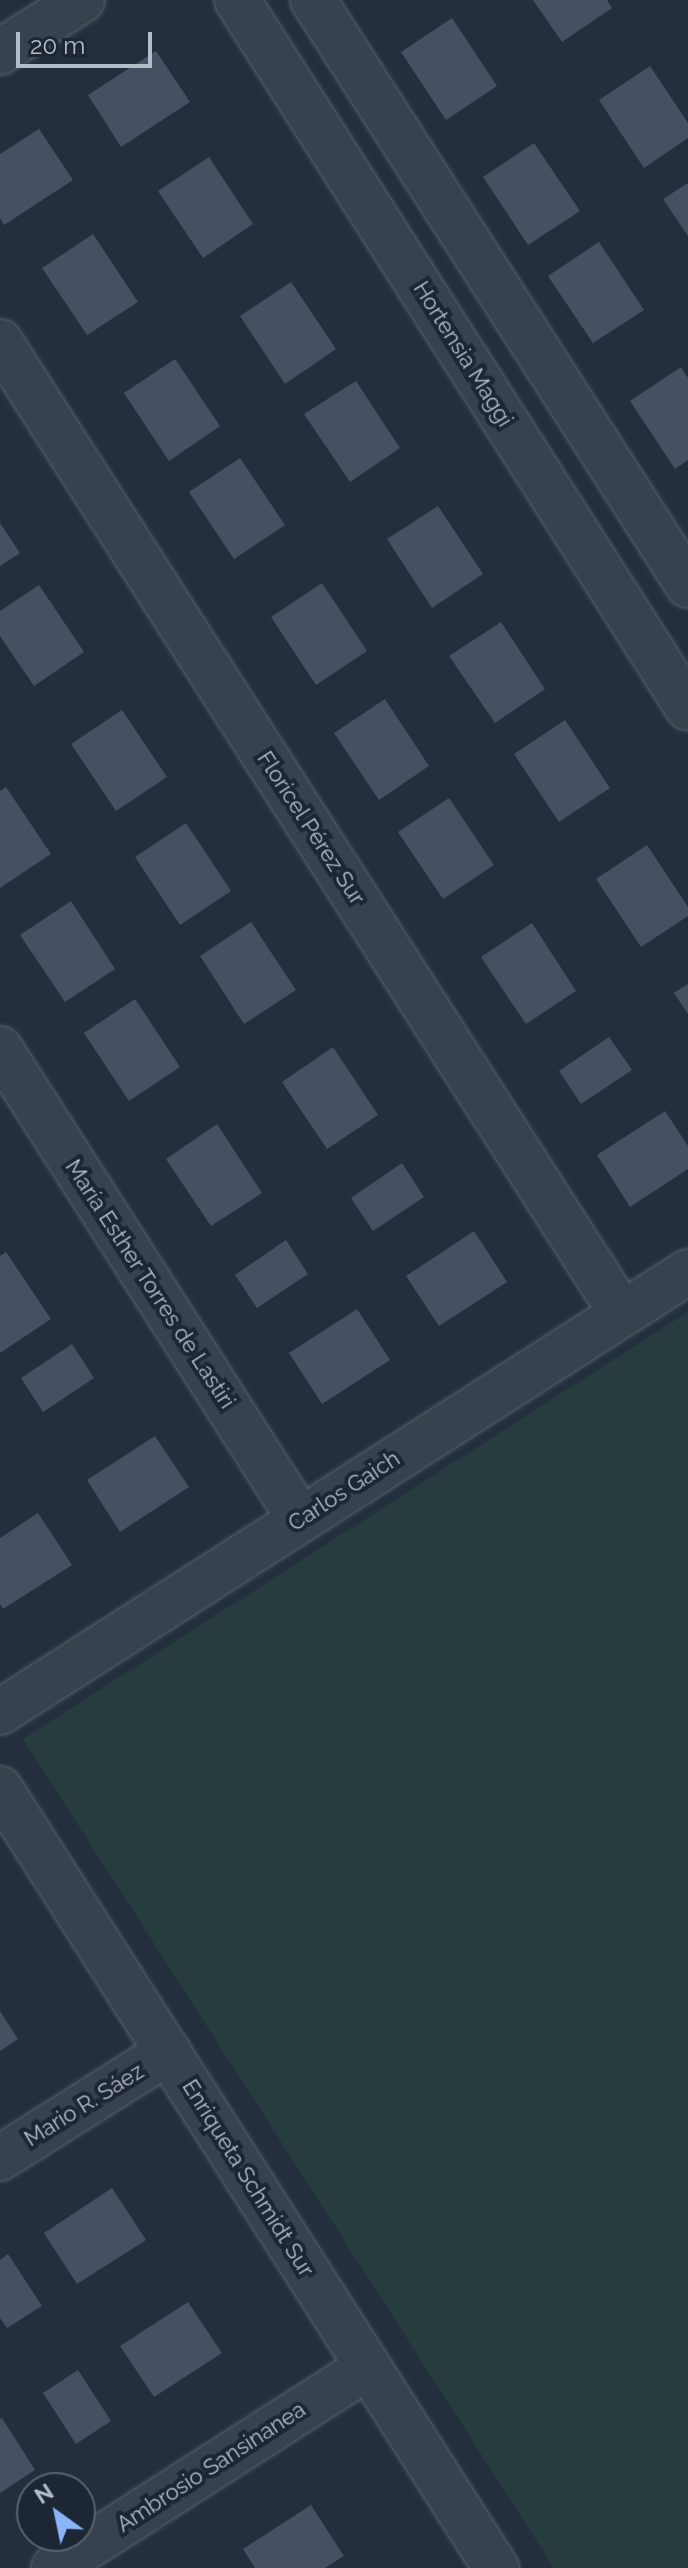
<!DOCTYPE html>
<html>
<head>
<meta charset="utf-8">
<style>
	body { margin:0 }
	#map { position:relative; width:688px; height:2568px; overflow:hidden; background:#242f3e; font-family:Raleway,sans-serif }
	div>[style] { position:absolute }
	.green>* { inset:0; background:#263c3f }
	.building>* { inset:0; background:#455162 }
	.roads { filter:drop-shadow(0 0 2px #565f6c) drop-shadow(0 0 2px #565f6c) }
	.minor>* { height:44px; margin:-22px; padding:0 22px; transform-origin:22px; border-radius:22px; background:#38414e }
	span { translate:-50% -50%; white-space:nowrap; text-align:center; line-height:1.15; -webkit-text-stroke:8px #1d2633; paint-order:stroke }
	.street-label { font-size:22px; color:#b4bcc9 }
	.north { position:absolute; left:16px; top:2472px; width:80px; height:80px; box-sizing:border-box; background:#1d2633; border:2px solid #59626f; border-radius:50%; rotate:327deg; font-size:22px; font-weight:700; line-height:32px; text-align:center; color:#b4bcc9 }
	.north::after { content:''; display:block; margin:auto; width:28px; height:36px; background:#8ab4f8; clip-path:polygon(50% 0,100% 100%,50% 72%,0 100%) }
	.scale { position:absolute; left:16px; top:32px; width:136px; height:36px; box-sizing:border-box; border:4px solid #b4bcc9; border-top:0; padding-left:10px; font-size:24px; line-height:28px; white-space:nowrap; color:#b4bcc9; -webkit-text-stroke:6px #1d2633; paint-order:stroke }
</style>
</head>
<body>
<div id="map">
	<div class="green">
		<div style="clip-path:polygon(688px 1312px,688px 2568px,554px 2568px,23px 1739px)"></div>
	</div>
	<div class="building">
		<div style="clip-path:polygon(533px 0,607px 0,612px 8px,562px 42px)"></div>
		<div style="clip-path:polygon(452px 18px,497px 86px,446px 120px,401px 52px)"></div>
		<div style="clip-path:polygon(156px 51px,190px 102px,121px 147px,88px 95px)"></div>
		<div style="clip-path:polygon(650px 66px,688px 123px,688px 138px,644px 168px,599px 100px)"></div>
		<div style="clip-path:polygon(39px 129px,73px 180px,4px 225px,0 218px,0 154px)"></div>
		<div style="clip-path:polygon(534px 143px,580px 211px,528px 245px,483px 177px)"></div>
		<div style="clip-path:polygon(209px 157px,253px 224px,203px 258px,158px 191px)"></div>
		<div style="clip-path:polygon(688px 183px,688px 236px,663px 199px)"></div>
		<div style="clip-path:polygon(93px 234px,138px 302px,87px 335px,42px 268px)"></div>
		<div style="clip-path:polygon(599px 242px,644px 310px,593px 343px,548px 276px)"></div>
		<div style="clip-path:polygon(291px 282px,336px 349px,285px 384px,240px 316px)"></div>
		<div style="clip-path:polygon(175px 359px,220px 426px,169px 461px,124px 393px)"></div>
		<div style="clip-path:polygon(681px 367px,688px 378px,688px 460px,675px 469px,630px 401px)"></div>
		<div style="clip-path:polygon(356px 381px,400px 448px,350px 482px,304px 414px)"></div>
		<div style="clip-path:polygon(240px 458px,285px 525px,234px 559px,189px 492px)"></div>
		<div style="clip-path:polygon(438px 506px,483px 574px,432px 608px,387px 539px)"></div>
		<div style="clip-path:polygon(0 523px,20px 553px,0 566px)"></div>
		<div style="clip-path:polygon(322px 583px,367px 651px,316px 685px,271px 617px)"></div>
		<div style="clip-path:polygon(39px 585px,84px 652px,34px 686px,0 636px,0 611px)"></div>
		<div style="clip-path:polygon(501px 622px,545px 689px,495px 723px,449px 656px)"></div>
		<div style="clip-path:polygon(385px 699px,429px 766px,379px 800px,334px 733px)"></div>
		<div style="clip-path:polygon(122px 710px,167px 777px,116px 811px,71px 744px)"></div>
		<div style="clip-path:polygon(565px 720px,610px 788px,559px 822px,514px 754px)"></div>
		<div style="clip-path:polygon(6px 787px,51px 854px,0 888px,0 791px)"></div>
		<div style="clip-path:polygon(449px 798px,494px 865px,443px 899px,398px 832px)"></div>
		<div style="clip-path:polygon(186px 823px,231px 891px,180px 925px,135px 857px)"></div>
		<div style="clip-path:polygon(647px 845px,688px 907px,688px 916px,641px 947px,596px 879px)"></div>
		<div style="clip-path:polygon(71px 901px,115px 969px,65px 1002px,20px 935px)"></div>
		<div style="clip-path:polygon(251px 922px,296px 990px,244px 1024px,200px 956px)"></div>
		<div style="clip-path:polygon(532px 923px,576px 991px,526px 1024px,481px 957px)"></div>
		<div style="clip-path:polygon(688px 984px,688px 1014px,674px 993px)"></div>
		<div style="clip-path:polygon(135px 999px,180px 1067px,129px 1101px,84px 1033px)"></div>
		<div style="clip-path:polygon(609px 1037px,632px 1070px,581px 1104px,559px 1071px)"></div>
		<div style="clip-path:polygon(333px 1047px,378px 1115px,327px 1149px,282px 1082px)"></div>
		<div style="clip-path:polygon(665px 1111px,688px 1146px,688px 1169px,630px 1207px,597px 1155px)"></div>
		<div style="clip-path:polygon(217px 1124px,262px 1193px,211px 1226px,166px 1159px)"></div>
		<div style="clip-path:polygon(402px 1163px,424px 1197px,373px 1231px,351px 1198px)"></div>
		<div style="clip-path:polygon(474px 1231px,507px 1282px,439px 1326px,406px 1276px)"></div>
		<div style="clip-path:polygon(286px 1240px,308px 1274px,257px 1308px,235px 1275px)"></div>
		<div style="clip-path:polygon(6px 1252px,51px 1319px,0 1353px,0 1256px)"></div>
		<div style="clip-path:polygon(357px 1309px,390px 1360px,322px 1404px,289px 1353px)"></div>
		<div style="clip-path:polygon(72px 1344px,94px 1378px,43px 1412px,21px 1378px)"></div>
		<div style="clip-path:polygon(155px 1436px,189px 1487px,120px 1532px,87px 1480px)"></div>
		<div style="clip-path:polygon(38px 1513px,72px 1565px,3px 1609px,0 1604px,0 1538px)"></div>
		<div style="clip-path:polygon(0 2011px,18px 2039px,0 2051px)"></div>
		<div style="clip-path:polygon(112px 2188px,146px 2240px,77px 2284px,44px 2233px)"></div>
		<div style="clip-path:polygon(8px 2254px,42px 2306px,7px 2328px,0 2318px,0 2260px)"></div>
		<div style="clip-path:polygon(188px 2302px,222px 2353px,154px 2397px,120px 2346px)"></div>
		<div style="clip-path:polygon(78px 2370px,111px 2421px,76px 2444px,43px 2393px)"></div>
		<div style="clip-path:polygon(2px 2418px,35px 2470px,0 2493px,0 2419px)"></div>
		<div style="clip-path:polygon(311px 2505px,344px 2556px,325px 2568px,255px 2568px,243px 2549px)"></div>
	</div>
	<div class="roads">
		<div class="minor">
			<div style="left:237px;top:0;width:839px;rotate:57.5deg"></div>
			<div style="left:313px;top:0;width:695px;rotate:57.34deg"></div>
			<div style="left:0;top:52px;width:97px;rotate:-32.4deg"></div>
			<div style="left:0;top:342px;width:1154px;rotate:57.38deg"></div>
			<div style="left:0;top:1049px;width:558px;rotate:57.45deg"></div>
			<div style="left:0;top:1712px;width:817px;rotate:-32.6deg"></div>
			<div style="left:0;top:1789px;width:924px;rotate:57.51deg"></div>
			<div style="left:0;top:2158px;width:199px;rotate:-32.2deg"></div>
			<div style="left:54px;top:2568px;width:373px;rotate:-32.6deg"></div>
		</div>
	</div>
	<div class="street-label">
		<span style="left:463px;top:354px;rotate:58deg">Hortensia Maggi</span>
		<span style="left:311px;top:828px;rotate:57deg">Floricel Pérez Sur</span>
		<span style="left:150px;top:1284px;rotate:57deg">María Esther Torres de Lastiri</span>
		<span style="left:344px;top:1491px;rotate:-33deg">Carlos Gaich</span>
		<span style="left:84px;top:2105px;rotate:-32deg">Mario R. Sáez</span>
		<span style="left:248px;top:2178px;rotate:58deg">Enriqueta Schmidt Sur</span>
		<span style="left:211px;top:2467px;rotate:-33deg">Ambrosio Sansinanea</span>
	</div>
	<div class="north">N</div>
	<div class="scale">20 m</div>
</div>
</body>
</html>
